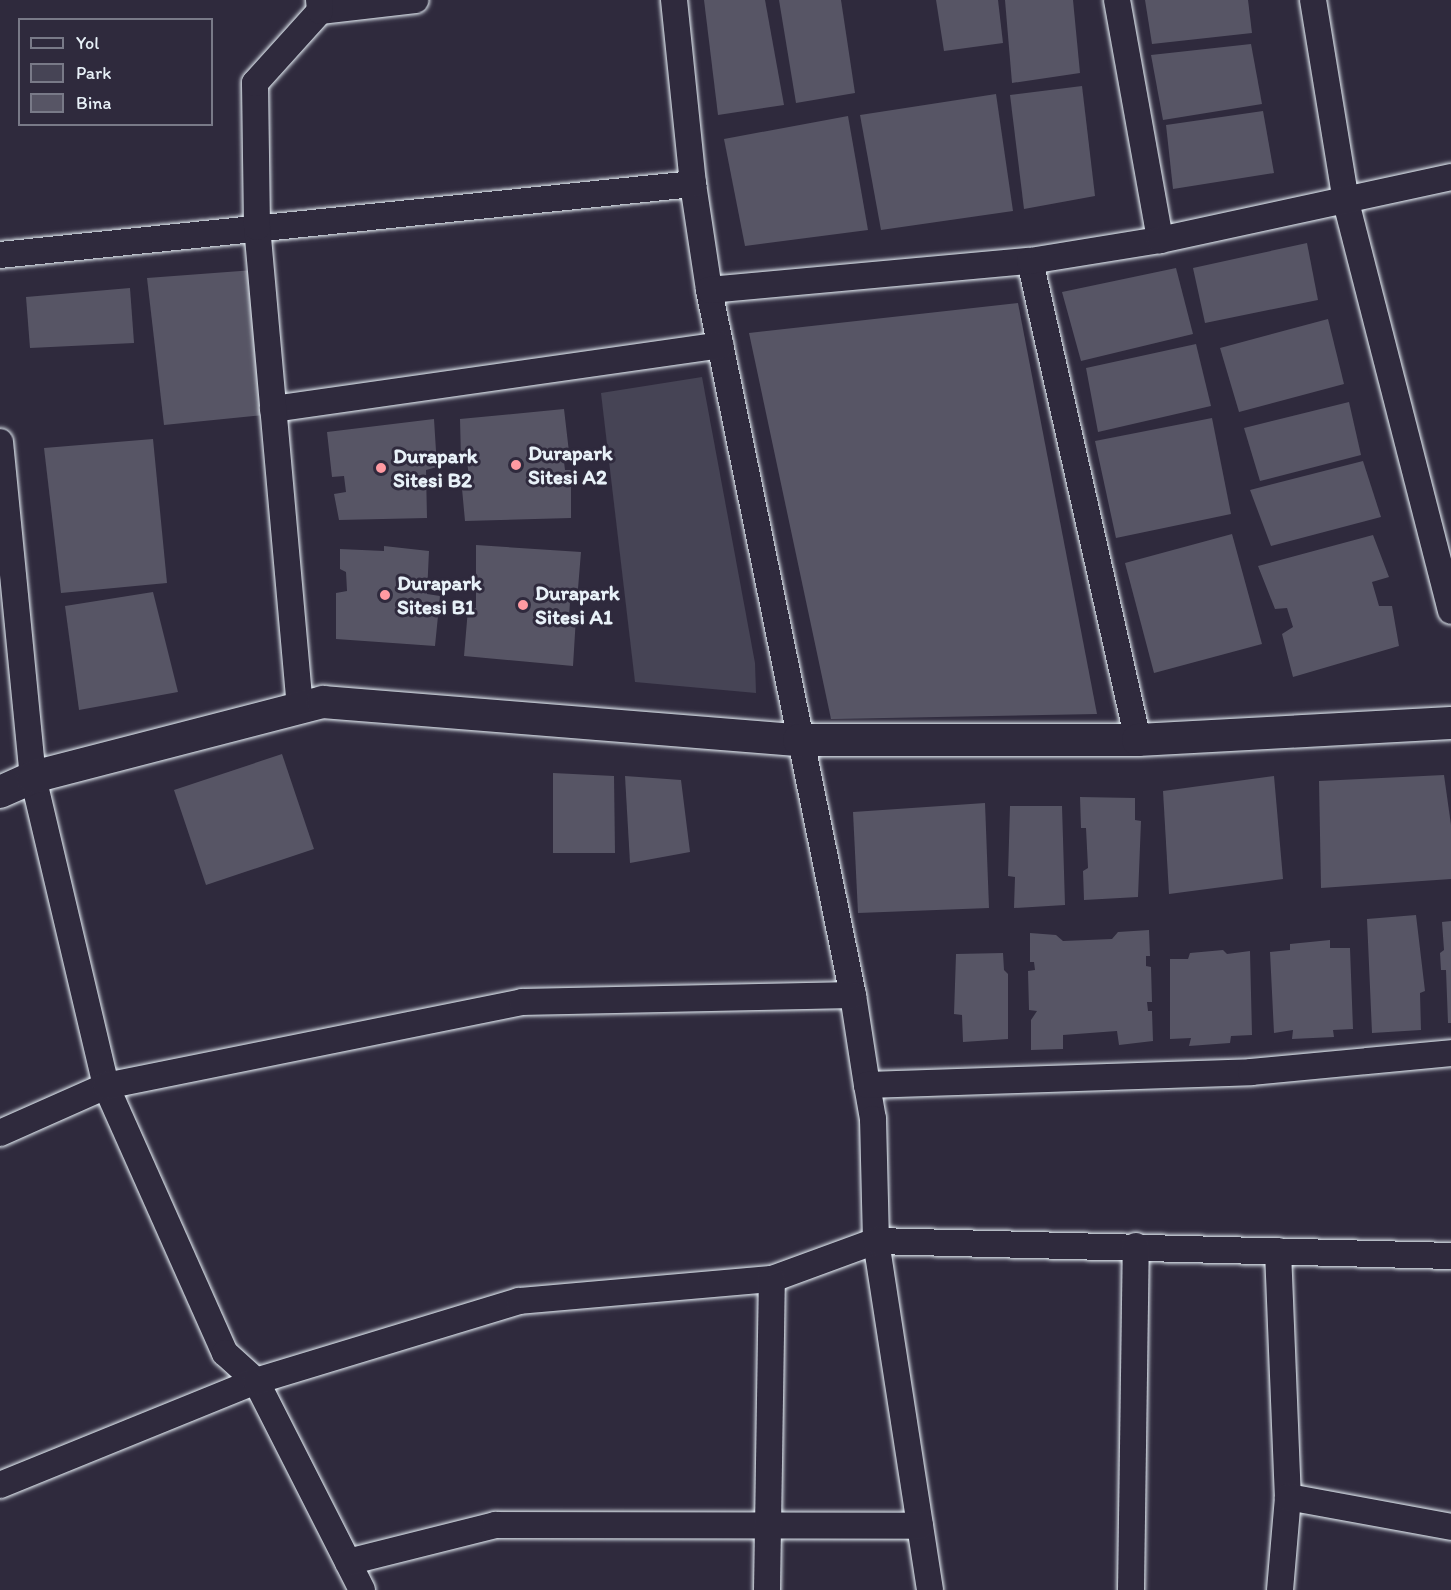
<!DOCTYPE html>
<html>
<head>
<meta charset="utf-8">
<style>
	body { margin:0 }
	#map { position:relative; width:1451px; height:1590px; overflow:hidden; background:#2f2a3d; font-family:Itim,sans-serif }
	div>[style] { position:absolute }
	.green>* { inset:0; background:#464455 }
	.building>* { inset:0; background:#575565 }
	.roads { filter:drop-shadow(0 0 2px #e8f1f8) drop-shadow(0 0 2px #e8f1f8) }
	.minor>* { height:26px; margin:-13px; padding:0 13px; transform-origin:13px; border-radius:13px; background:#2f2a3d }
	.tertiary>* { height:32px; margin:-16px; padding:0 16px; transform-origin:16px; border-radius:16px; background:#2f2a3d }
	.dots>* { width:16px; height:16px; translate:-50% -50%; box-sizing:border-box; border:3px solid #2f2a3d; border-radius:50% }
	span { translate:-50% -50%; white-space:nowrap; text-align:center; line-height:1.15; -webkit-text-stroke:6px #2f2a3d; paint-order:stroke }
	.poi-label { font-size:21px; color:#e8f1f8; font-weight:700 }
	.left { translate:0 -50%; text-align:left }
	.legend { position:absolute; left:18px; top:18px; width:195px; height:108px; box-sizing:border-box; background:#2f2a3d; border:2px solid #797a88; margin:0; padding:8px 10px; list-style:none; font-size:18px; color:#e8f1f8 }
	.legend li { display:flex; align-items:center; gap:12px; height:30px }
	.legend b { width:30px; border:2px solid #797a88 }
</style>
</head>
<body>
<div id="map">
	<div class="green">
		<div style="clip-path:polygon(702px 377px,755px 663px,756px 693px,635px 682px,601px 393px)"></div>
	</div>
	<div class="building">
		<div style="clip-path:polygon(704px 0,765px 0,784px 105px,718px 115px)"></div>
		<div style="clip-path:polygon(779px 0,841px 0,855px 93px,796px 103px)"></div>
		<div style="clip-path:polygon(936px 0,998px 0,1003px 43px,944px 51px)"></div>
		<div style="clip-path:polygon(1005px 0,1073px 0,1080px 73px,1012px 83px)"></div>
		<div style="clip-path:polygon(1145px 0,1248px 0,1252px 33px,1152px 44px)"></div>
		<div style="clip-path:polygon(1251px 44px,1262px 104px,1163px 120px,1151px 55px)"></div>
		<div style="clip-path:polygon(1082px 86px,1095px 196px,1024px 209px,1010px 95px)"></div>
		<div style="clip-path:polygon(996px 94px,1013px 211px,881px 230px,860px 115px)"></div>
		<div style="clip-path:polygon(1263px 111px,1274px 173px,1173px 189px,1166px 125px)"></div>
		<div style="clip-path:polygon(848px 116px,868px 230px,745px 246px,724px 139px)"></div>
		<div style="clip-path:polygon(1307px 243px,1318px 300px,1205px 323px,1193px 268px)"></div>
		<div style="clip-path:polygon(1176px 268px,1193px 334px,1081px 361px,1062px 292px)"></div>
		<div style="clip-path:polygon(254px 270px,264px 415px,164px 425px,147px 278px)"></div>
		<div style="clip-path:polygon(130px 288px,134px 343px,30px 348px,26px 297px)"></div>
		<div style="clip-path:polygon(1018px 303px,1097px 714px,831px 719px,749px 333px)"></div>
		<div style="clip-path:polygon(1328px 319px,1344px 384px,1239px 412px,1220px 348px)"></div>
		<div style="clip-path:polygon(1196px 344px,1211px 406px,1098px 432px,1086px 368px)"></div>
		<div style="clip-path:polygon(1349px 402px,1361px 455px,1260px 481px,1244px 428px)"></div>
		<div style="clip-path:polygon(564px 409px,569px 452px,563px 453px,565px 470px,571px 470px,571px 518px,465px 521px,461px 478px,469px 477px,467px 461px,461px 459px,460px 419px)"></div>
		<div style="clip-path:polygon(1212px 418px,1231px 514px,1116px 538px,1095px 441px)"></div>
		<div style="clip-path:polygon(434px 419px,437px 467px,426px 470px,427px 518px,339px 520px,334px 494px,346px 492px,344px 476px,332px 477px,327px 432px)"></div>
		<div style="clip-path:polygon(153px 439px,167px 583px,61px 593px,44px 448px)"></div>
		<div style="clip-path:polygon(1363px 461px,1381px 517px,1271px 546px,1250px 490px)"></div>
		<div style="clip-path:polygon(1232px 534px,1262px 644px,1154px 673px,1125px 563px)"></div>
		<div style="clip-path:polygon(1373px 535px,1389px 577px,1372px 582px,1379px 606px,1392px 606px,1399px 646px,1293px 677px,1282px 634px,1293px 627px,1287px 608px,1275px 609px,1258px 566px)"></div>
		<div style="clip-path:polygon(476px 545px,581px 552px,577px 601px,570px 602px,569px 617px,576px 617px,573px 666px,464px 656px,468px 609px,476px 608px)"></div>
		<div style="clip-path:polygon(384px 546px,429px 551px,427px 594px,440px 596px,435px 646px,336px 639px,336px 593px,347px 591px,346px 572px,340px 569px,340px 549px,384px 551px)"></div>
		<div style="clip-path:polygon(153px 592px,178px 692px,79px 710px,65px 606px)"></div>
		<div style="clip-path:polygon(282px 754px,314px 849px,206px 885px,174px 790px)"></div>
		<div style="clip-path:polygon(553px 773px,614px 776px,615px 853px,553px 853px)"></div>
		<div style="clip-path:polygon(1444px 775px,1451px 825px,1451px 879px,1321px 888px,1319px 781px)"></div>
		<div style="clip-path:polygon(625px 776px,681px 780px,690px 852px,630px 863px)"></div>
		<div style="clip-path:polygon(1274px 776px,1283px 879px,1169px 894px,1163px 791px)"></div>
		<div style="clip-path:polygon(1080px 797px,1135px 798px,1135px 820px,1141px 821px,1138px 897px,1084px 900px,1083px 871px,1088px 868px,1086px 828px,1081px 828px)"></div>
		<div style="clip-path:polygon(985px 803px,989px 908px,858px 913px,853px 812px)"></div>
		<div style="clip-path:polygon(1010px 806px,1062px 806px,1065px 905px,1014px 908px,1015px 877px,1008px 876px)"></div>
		<div style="clip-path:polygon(1416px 915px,1425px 991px,1420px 993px,1421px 1030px,1372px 1033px,1367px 919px)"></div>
		<div style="clip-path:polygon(1451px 921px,1451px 1023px,1448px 1023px,1446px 970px,1441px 970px,1440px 953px,1444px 950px,1442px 922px)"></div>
		<div style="clip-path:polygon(1149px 930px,1150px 956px,1146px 956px,1146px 966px,1151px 967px,1152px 1002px,1147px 1002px,1148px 1011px,1152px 1011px,1153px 1041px,1119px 1045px,1117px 1031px,1063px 1035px,1063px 1049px,1031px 1050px,1031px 1020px,1037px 1011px,1029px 1010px,1028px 971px,1035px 970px,1034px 962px,1030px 962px,1030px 933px,1056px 935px,1063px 941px,1112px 939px,1118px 932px)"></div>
		<div style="clip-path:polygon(1330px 940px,1330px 948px,1350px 948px,1353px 1029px,1333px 1030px,1334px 1037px,1292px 1039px,1293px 1030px,1274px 1033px,1270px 952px,1290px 950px,1290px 944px)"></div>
		<div style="clip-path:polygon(1223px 950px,1227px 954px,1250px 951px,1252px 1035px,1231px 1036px,1230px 1043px,1189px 1046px,1191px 1038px,1170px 1039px,1170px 959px,1188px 959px,1190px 953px)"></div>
		<div style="clip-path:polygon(1003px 953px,1004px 970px,1008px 974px,1008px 1039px,963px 1042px,962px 1015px,954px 1014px,956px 954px)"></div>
	</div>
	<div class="roads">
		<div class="minor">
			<div style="left:674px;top:0;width:185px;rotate:84.1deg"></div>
			<div style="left:693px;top:184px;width:107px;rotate:81.4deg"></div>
			<div style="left:709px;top:290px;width:720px;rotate:78.46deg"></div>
			<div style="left:853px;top:995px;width:91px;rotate:81.2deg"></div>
			<div style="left:867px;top:1085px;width:35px;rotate:80deg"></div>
			<div style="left:873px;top:1119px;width:122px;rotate:88.6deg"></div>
			<div style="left:876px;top:1241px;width:353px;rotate:81.2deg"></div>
			<div style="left:1117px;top:0;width:244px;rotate:79.8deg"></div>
			<div style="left:1313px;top:0;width:205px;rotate:80.7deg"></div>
			<div style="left:1346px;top:202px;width:422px;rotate:75.6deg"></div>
			<div style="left:320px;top:11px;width:96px;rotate:-6.6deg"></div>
			<div style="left:0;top:255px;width:697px;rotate:-5.85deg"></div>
			<div style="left:1030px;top:261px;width:491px;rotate:77.3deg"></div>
			<div style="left:709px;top:290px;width:322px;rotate:-5.2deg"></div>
			<div style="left:1030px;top:261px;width:132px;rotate:-9.2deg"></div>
			<div style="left:1160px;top:240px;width:298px;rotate:-12.2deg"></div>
			<div style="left:273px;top:409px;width:452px;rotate:-8.1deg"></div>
			<div style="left:0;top:442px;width:337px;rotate:84.4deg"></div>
			<div style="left:33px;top:777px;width:318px;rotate:76.7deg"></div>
			<div style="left:106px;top:1086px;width:292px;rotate:66deg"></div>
			<div style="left:225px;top:1353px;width:42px;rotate:42.1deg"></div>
			<div style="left:256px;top:1381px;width:234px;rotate:63.1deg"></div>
			<div style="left:300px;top:708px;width:483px;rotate:-95.1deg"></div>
			<div style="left:257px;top:227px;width:144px;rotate:-90.8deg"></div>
			<div style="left:255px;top:83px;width:97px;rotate:-47.9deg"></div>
			<div style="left:320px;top:11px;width:11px;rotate:-95deg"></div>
			<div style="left:867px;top:1085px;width:384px;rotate:-1.9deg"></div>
			<div style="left:1251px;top:1072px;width:201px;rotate:-5.4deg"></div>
			<div style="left:0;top:1133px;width:116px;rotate:-23.9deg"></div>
			<div style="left:106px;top:1086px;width:424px;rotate:-11.4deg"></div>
			<div style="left:522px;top:1002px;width:331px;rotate:-1.2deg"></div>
			<div style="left:1278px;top:1251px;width:246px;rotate:87.7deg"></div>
			<div style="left:1288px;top:1497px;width:93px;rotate:94.9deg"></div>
			<div style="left:0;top:1485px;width:276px;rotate:-22.1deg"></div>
			<div style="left:256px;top:1381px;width:275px;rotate:-16.9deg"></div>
			<div style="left:519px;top:1301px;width:254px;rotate:-5deg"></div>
			<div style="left:772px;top:1279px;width:111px;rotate:-20.1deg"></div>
			<div style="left:876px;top:1241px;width:575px;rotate:1.49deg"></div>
			<div style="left:1288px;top:1497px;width:166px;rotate:10.4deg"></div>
			<div style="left:348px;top:1562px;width:152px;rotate:-14.1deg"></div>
			<div style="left:495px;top:1525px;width:425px;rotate:0.1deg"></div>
			<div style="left:767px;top:1590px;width:311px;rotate:-89.1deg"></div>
			<div style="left:1131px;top:1590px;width:344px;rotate:-89.2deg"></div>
		</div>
		<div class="tertiary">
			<div style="left:0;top:792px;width:36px;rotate:-24deg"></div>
			<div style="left:33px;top:777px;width:300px;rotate:-14.5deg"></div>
			<div style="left:323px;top:702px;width:478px;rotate:4.6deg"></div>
			<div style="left:799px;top:740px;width:339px"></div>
			<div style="left:1138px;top:740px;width:313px;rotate:-3.1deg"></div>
		</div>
	</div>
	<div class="dots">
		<div style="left:516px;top:465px;background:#ff9aa2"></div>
		<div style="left:381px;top:468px;background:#ff9aa2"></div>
		<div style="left:385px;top:595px;background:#ff9aa2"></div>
		<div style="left:523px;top:605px;background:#ff9aa2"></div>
	</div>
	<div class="poi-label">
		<span class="left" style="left:528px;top:465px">Durapark<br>Sitesi A2</span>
		<span class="left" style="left:393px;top:468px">Durapark<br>Sitesi B2</span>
		<span class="left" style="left:397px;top:595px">Durapark<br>Sitesi B1</span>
		<span class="left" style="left:535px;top:605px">Durapark<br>Sitesi A1</span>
	</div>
	<ul class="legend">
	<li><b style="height:8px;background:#2f2a3d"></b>Yol</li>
	<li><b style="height:16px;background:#464455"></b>Park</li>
	<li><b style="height:16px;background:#575565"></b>Bina</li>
	</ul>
</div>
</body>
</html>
